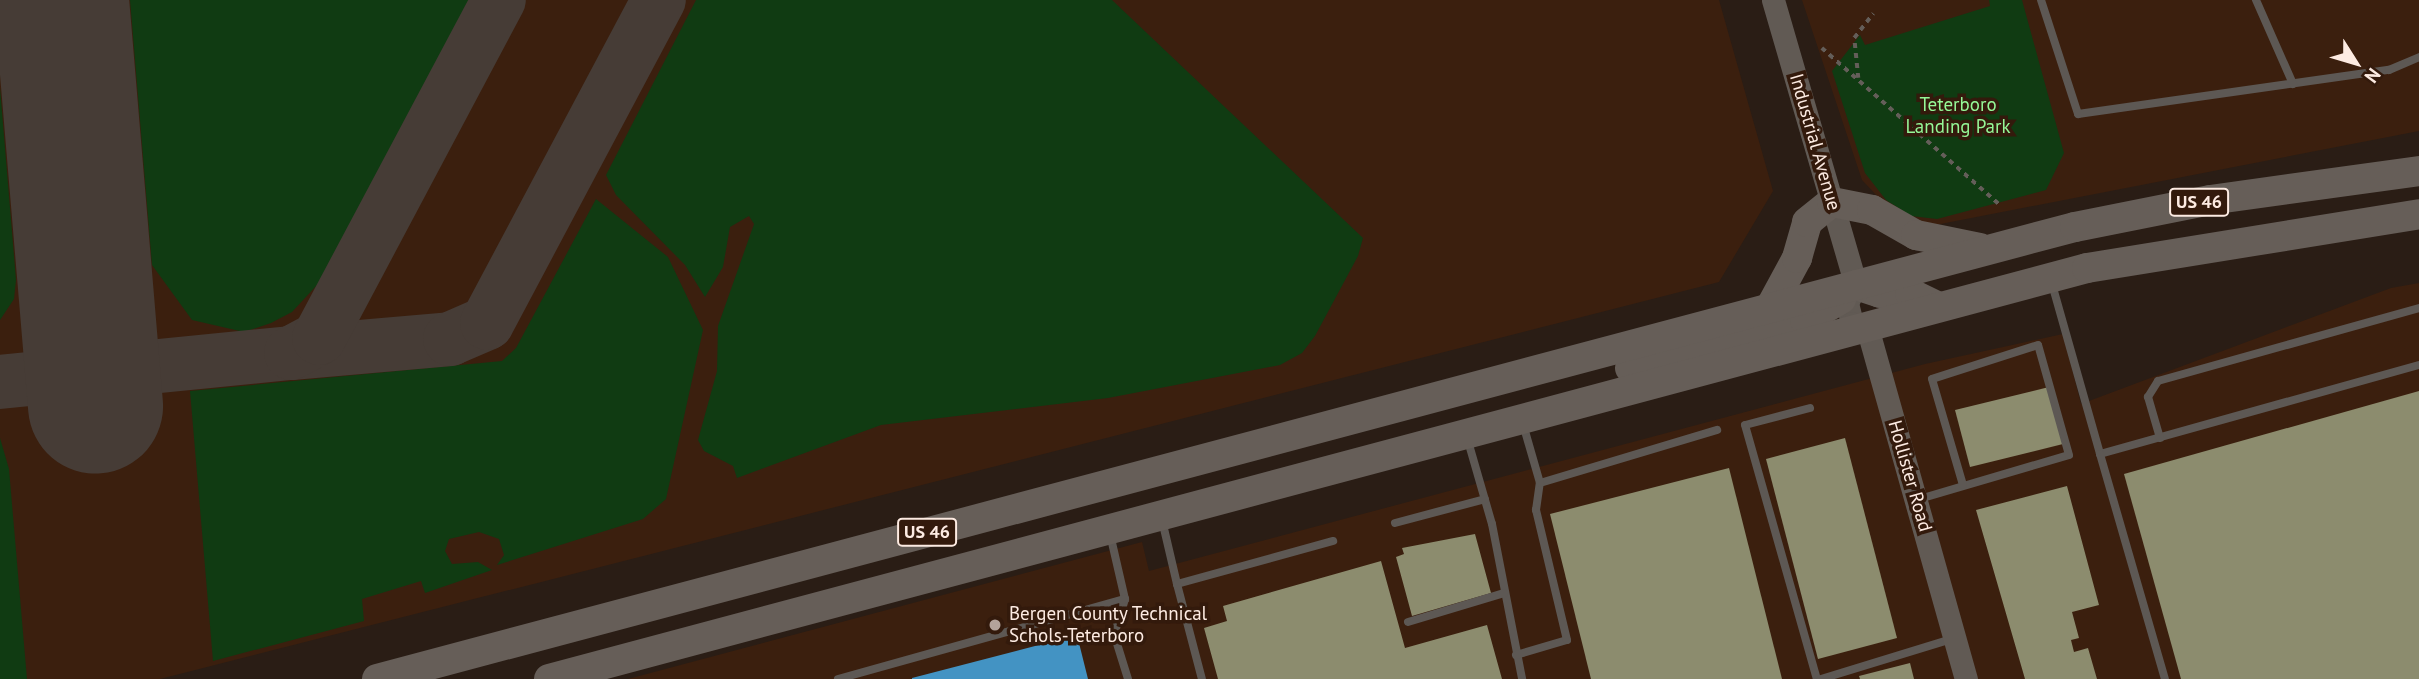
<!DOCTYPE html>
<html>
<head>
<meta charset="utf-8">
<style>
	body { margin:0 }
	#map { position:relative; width:2419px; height:679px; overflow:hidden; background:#2a1d15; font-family:"PT Sans",sans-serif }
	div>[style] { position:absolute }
	.built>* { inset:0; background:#3b1f0e }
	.green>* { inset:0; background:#103b12 }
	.schools>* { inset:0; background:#4393c3 }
	.industry>* { inset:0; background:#8c8c6e }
	.taxiway>* { height:54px; margin:-27px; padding:0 27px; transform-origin:27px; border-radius:27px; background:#463c36 }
	.runway>* { height:135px; margin:-67.5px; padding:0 67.5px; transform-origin:67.5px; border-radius:67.5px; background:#463c36 }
	.path>* { height:3.5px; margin-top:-1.75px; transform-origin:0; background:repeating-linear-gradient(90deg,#645e59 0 5px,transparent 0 10px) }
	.lane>* { height:8px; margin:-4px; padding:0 4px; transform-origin:4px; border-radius:4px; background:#5d5854 }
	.secondary>* { height:23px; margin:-11.5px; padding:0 11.5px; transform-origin:11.5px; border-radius:11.5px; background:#615a54 }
	.highway>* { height:30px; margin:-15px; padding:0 15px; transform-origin:15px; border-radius:15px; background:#665e58 }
	.dots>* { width:19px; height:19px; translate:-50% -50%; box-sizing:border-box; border:4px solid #331a0c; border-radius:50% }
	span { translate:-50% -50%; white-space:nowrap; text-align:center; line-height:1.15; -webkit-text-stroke:7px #331a0c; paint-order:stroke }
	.shield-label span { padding:2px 5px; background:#331a0c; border:2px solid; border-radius:5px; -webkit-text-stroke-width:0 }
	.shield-label { font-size:18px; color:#fdebe2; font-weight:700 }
	.park-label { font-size:19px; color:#95f797 }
	.street-label { font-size:19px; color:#fdebe2 }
	.poi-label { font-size:19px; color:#fdebe2 }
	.left { translate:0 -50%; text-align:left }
	.north { position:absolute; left:2321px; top:28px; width:70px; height:70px; -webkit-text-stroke:5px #331a0c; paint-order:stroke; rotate:127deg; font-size:19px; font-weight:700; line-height:28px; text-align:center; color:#fdebe2 }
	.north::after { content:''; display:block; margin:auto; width:24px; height:32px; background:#fdebe2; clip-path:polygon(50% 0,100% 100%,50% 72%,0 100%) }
</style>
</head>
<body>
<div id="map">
	<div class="built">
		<div style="clip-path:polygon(0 0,1719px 0,1773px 191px,1719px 282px,160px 679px,0 679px)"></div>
		<div style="clip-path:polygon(1802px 0,2419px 0,2419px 131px,1925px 227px,1896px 216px,1862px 180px)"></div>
		<div style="clip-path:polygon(2419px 283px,2419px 679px,628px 679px,1142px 542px,1149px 571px,1925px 364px,2063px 334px,2081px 404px,2391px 288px)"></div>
	</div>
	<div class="green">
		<div style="clip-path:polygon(130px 0,471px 0,330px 271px,292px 312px,271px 323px,244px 332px,192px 320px,152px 265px)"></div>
		<div style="clip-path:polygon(696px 0,1112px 0,1363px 238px,1358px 256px,1315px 336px,1302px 353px,1280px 365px,1108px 398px,881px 425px,737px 478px,733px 466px,704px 451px,698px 440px,717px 371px,718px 326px,754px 224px,749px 216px,730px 227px,723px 267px,705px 297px,685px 265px,616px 195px,606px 175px)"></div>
		<div style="clip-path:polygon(1989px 0,2022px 0,2064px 153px,2046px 190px,1937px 219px,1911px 216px,1886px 200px,1865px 173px,1832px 71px,1860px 35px,1865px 45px,1990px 6px)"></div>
		<div style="clip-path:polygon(0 88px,16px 280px,14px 299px,0 320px)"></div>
		<div style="clip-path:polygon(596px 199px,668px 257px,703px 330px,666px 499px,643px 519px,497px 565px,504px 555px,499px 539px,479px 532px,449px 539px,445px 551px,452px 564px,478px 562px,492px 570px,425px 593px,421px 581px,362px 599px,364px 621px,213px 661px,190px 391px,502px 361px,516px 348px)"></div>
		<div style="clip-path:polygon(0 438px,9px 469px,27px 679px,0 679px)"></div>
	</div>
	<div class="schools">
		<div style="clip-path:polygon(1077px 635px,1088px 679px,912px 679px,912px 678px)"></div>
	</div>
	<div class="industry">
		<div style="clip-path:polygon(2049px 387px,2063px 444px,1970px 467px,1955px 410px)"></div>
		<div style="clip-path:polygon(2419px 391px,2419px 679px,2181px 679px,2124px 474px)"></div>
		<div style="clip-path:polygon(1845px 438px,1897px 638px,1818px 659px,1766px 459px)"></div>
		<div style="clip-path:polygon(1729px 468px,1782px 679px,1591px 679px,1550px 514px)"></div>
		<div style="clip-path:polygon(2067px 486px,2099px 605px,2072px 612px,2079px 638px,2071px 640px,2074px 652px,2088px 648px,2097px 679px,2025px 679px,1976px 510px)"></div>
		<div style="clip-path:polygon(1475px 534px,1491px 593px,1412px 616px,1396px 557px,1404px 554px,1402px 548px)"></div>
		<div style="clip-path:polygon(1381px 561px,1405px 648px,1487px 625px,1502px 679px,1218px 679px,1204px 628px,1227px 621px,1223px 606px)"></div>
		<div style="clip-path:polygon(1910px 663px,1914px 679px,1860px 679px,1859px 676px)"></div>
	</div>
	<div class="taxiway">
		<div style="left:291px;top:353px;width:160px;rotate:-5deg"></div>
		<div style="left:450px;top:339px;width:40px;rotate:-23.4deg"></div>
		<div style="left:487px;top:323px;width:366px;rotate:-62deg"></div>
		<div style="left:0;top:382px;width:292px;rotate:-5.7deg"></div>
		<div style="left:291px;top:353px;width:32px;rotate:-28deg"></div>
		<div style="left:319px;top:338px;width:383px;rotate:-62deg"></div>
	</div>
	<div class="runway">
		<div style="left:61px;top:0;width:407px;rotate:85.2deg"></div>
	</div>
	<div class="path">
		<div style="left:1822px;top:48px;width:237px;rotate:41.4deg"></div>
		<div style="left:1858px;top:78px;width:40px;rotate:-95.7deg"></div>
		<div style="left:1854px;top:38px;width:31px;rotate:-52deg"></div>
	</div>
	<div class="lane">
		<div style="left:2041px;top:0;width:120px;rotate:72deg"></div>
		<div style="left:2078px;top:114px;width:314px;rotate:-8.1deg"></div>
		<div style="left:2389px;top:70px;width:33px;rotate:-23deg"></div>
		<div style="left:2256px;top:0;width:92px;rotate:66.2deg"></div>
		<div style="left:2052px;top:284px;width:177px;rotate:74.2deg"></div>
		<div style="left:2100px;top:454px;width:331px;rotate:-15.6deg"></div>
		<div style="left:1810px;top:408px;width:67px;rotate:165.3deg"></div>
		<div style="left:1745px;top:425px;width:264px;rotate:74.2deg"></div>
		<div style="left:2160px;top:438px;width:43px;rotate:-106.3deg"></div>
		<div style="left:2148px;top:397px;width:19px;rotate:-58deg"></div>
		<div style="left:2158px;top:381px;width:271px;rotate:-15.6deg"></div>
		<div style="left:1468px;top:441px;width:86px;rotate:73.9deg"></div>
		<div style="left:1492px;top:524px;width:158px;rotate:79deg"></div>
		<div style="left:2100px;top:454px;width:234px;rotate:73.9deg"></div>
		<div style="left:1540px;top:483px;width:185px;rotate:-16.7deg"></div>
		<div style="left:1916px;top:500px;width:159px;rotate:-16.4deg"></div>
		<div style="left:2069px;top:455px;width:114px;rotate:-105.7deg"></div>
		<div style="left:2038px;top:345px;width:111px;rotate:162.2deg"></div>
		<div style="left:1932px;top:379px;width:110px;rotate:73.7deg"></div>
		<div style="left:1162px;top:520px;width:66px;rotate:76.8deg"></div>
		<div style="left:1177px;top:584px;width:162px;rotate:-15.4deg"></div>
		<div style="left:1395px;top:523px;width:93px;rotate:-14.9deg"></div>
		<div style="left:1110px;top:534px;width:67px;rotate:77deg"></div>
		<div style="left:1125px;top:599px;width:37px;rotate:107deg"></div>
		<div style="left:1114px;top:634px;width:47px;rotate:72.7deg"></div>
		<div style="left:1177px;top:584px;width:98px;rotate:75.3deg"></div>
		<div style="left:1408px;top:622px;width:100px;rotate:-16.8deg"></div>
		<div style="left:1516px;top:655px;width:53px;rotate:-16.4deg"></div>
		<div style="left:1567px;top:640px;width:134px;rotate:-103.4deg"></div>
		<div style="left:1536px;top:510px;width:27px;rotate:-82deg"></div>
		<div style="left:1540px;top:483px;width:61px;rotate:-106.1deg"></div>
		<div style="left:838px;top:679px;width:298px;rotate:-15.6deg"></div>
		<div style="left:1821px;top:679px;width:137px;rotate:-17deg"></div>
	</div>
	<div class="secondary">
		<div style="left:1773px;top:0;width:297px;rotate:73.8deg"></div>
		<div style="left:1856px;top:285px;width:20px;rotate:117deg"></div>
		<div style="left:1847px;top:303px;width:21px;rotate:76deg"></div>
		<div style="left:1852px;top:323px;width:16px;rotate:15deg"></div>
		<div style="left:1867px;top:327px;width:366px;rotate:74.3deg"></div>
	</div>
	<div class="highway">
		<div style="left:1856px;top:285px;width:25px;rotate:18deg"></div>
		<div style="left:1880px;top:293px;width:30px"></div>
		<div style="left:1910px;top:293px;width:32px;rotate:26deg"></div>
		<div style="left:1770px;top:308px;width:57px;rotate:-61.6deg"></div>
		<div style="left:1797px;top:258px;width:37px;rotate:-74deg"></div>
		<div style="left:1807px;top:222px;width:32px;rotate:-39deg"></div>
		<div style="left:1832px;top:202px;width:41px;rotate:11.3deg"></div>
		<div style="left:1872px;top:210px;width:51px;rotate:29.6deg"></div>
		<div style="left:1916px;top:235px;width:65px;rotate:11.5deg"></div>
		<div style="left:1630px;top:368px;width:181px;rotate:-15.3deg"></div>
		<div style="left:1805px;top:320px;width:42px;rotate:-30.3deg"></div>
		<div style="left:377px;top:679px;width:1757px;rotate:-14.91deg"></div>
		<div style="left:2075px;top:227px;width:138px;rotate:-11.3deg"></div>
		<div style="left:2210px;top:200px;width:211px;rotate:-7.9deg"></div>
		<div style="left:549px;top:679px;width:1592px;rotate:-14.96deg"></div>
		<div style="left:2087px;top:268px;width:336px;rotate:-9.2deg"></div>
	</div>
	<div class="dots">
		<div style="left:995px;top:625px;background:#b3a39a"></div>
	</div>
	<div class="shield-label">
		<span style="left:2199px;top:202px">US 46</span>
		<span style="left:927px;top:532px">US 46</span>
	</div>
	<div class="park-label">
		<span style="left:1958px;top:116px">Teterboro<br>Landing Park</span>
	</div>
	<div class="street-label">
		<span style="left:1815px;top:142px;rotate:74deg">Industrial Avenue</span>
		<span style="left:1910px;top:476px;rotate:74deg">Hollister Road</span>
	</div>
	<div class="poi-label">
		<span class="left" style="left:1009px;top:625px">Bergen County Technical<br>Schols-Teterboro</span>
	</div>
	<div class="north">N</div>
</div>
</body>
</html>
